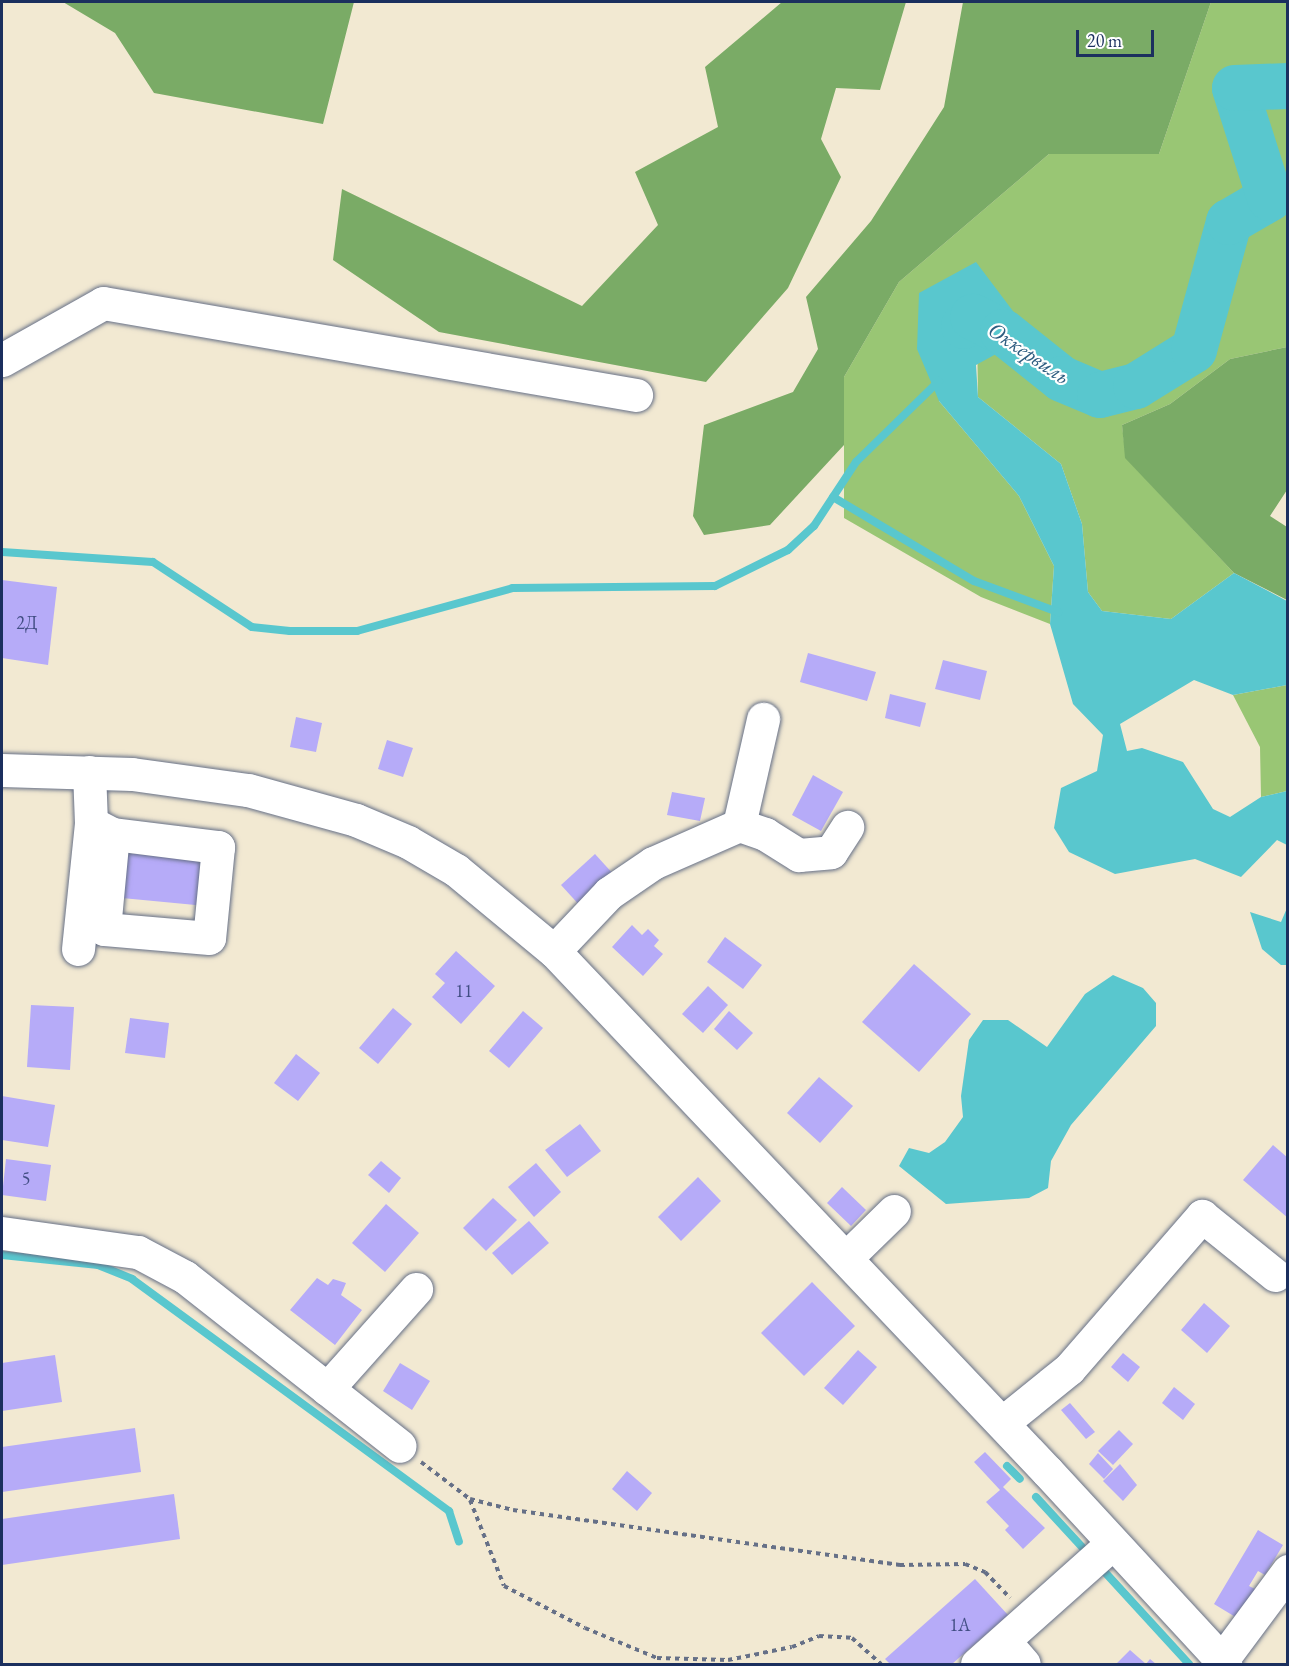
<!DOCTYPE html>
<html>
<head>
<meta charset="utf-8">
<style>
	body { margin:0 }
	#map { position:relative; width:1289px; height:1666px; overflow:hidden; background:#f2e9d2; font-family:"EB Garamond",serif }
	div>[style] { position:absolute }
	.green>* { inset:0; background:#99c674 }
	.forest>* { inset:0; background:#7aab66 }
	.water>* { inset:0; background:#59c7ce }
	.stream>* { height:8px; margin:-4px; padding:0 4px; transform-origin:4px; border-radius:4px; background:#59c7ce }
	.river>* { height:46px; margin:-23px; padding:0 23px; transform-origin:23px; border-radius:23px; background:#59c7ce }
	.building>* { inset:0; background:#b6abf8 }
	.path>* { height:4px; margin-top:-2px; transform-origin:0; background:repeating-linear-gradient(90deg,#667087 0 4.5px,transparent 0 9px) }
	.roads { filter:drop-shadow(0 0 2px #667087) drop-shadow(0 0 2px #667087) }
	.minor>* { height:33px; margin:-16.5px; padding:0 16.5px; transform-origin:16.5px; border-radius:16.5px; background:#fff }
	span { translate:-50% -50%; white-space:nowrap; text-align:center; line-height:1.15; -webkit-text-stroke:4.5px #fff; paint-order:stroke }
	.number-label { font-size:18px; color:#424e84 }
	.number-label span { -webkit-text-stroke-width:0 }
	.water-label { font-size:22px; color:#2e5d80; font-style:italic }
	.frame { position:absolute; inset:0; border:3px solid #1b2f5e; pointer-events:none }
	.scale { position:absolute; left:1076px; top:30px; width:78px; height:27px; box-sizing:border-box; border:3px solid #1b2f5e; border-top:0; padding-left:8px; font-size:18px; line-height:21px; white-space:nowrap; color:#1b2f5e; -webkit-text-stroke:4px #fff; paint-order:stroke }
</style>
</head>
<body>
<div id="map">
	<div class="green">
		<div style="clip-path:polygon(1211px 2px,1287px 2px,1287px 347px,1230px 359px,1170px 404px,1122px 425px,1126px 458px,1234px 573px,1171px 619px,1102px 611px,1088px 592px,1082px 524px,1061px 464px,978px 397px,976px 262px,939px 401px,1019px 496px,1054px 566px,1050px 624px,981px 597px,844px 518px,844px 377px,899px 282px,1049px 154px,1159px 154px)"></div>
		<div style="clip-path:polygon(1287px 685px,1287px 791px,1261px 797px,1260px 747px,1233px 695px)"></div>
	</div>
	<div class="forest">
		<div style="clip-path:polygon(63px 2px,354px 2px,323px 124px,154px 93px,115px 33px)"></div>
		<div style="clip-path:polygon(782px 2px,906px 2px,880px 90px,836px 88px,821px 139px,841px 177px,788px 288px,706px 382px,439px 332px,333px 260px,342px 189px,582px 306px,658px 225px,635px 172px,718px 127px,705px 67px)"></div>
		<div style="clip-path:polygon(963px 2px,1211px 2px,1159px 154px,1049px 154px,899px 282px,844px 377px,844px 445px,770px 525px,704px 535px,693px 516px,704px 425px,793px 392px,818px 349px,806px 297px,871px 221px,944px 107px)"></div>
		<div style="clip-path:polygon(1287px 347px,1287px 490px,1270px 516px,1287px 527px,1287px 600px,1234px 573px,1125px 458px,1122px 425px,1170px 404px,1230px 359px)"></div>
	</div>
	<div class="water">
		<div style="clip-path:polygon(976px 262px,1031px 335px,976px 365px,978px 397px,1061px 464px,1082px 524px,1088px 592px,1102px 611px,1171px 619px,1234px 573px,1287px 601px,1287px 685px,1233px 695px,1194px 680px,1120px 724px,1127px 751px,1142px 748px,1183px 762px,1213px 809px,1230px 817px,1261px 797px,1287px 791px,1287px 845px,1277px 840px,1241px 877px,1195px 859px,1115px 874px,1069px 852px,1054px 828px,1061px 788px,1097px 771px,1103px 735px,1073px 704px,1050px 624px,1054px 566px,1019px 496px,939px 401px,917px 349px,919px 293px)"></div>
		<div style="clip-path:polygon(1287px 908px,1287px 965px,1281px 965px,1262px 949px,1250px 912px,1281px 922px)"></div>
		<div style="clip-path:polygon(1113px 975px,1143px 988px,1156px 1003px,1156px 1026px,1071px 1125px,1051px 1161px,1048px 1188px,1029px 1198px,946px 1204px,899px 1166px,909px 1148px,929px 1153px,945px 1142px,963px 1117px,961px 1096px,969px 1040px,983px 1020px,1008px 1020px,1047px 1047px,1085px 994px)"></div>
	</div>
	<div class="stream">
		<div style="left:833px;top:497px;width:164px;rotate:30.8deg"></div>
		<div style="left:974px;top:581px;width:90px;rotate:20.3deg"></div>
		<div style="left:2px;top:552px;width:151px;rotate:3.8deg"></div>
		<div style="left:153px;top:562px;width:118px;rotate:33.3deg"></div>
		<div style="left:252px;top:627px;width:38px;rotate:6deg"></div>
		<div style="left:290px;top:631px;width:67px"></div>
		<div style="left:357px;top:631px;width:162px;rotate:-15.4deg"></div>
		<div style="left:513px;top:588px;width:202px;rotate:-0.6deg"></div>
		<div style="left:715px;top:586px;width:81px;rotate:-26.3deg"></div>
		<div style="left:788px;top:550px;width:35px;rotate:-43deg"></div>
		<div style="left:814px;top:526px;width:77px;rotate:-56.7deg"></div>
		<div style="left:856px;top:462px;width:116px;rotate:-44.3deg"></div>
		<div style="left:2px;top:1255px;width:97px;rotate:5.9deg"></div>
		<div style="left:98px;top:1265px;width:37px;rotate:22deg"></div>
		<div style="left:132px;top:1279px;width:393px;rotate:36.2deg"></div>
		<div style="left:449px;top:1511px;width:32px;rotate:72deg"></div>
		<div style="left:1007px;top:1466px;width:18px;rotate:45deg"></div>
		<div style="left:1036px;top:1497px;width:68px;rotate:47.4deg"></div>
		<div style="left:1102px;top:1569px;width:129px;rotate:47.5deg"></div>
	</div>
	<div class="river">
		<div style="left:964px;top:326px;width:13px;rotate:-45deg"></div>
		<div style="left:973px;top:317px;width:34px;rotate:27deg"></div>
		<div style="left:1003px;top:332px;width:75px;rotate:38.5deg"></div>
		<div style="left:1062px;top:379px;width:41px;rotate:22.8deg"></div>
		<div style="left:1100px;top:395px;width:37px;rotate:-14deg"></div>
		<div style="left:1136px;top:386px;width:68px;rotate:-31.8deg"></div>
		<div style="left:1194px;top:350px;width:133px;rotate:-74.7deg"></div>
		<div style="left:1229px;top:222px;width:48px;rotate:-30.3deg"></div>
		<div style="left:1270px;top:198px;width:115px;rotate:-107.7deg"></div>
		<div style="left:1235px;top:88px;width:53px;rotate:-2.2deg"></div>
	</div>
	<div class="building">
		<div style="clip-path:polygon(2px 580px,57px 587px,48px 665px,2px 658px)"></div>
		<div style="clip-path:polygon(808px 653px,876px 672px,867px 701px,800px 682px)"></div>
		<div style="clip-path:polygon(943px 660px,987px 671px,980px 700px,935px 689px)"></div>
		<div style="clip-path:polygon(890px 694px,926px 703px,920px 727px,885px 718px)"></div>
		<div style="clip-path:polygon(296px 717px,322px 723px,316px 752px,290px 747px)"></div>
		<div style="clip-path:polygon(387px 740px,413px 748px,403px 777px,378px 769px)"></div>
		<div style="clip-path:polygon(813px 775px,843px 792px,821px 831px,792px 815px)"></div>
		<div style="clip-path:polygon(672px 792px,705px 798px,700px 821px,667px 815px)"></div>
		<div style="clip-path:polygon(127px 853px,211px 862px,206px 906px,122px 898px)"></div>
		<div style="clip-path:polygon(595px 854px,615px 876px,582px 908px,561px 885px)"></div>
		<div style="clip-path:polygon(632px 925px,642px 935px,648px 929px,659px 940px,654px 946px,663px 954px,643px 976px,612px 947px)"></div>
		<div style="clip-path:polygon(725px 937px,762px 965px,743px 989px,707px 962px)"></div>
		<div style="clip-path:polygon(456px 951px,495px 986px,461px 1024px,432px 997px,445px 983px,435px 974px)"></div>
		<div style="clip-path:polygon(914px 964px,971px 1014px,919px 1072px,862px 1022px)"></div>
		<div style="clip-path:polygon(708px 986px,728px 1005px,703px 1033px,682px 1014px)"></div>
		<div style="clip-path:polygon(31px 1005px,74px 1007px,70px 1070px,27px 1067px)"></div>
		<div style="clip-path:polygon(393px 1008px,412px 1024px,378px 1064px,359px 1048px)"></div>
		<div style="clip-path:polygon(523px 1011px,543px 1028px,509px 1068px,489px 1051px)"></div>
		<div style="clip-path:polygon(729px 1011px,753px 1033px,737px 1050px,714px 1029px)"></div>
		<div style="clip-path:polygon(130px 1018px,169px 1023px,165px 1058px,125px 1053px)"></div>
		<div style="clip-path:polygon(296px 1054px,320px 1073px,298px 1101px,274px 1083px)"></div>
		<div style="clip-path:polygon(819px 1077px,853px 1106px,820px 1143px,787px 1113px)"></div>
		<div style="clip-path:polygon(2px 1096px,55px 1105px,48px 1147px,2px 1140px)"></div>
		<div style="clip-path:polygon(580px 1124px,601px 1151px,567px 1177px,545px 1150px)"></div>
		<div style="clip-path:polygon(1273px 1145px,1288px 1158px,1288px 1218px,1243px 1180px)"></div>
		<div style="clip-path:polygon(6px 1159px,51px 1165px,46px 1201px,2px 1195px)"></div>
		<div style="clip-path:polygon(381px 1161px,401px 1178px,389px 1193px,368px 1175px)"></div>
		<div style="clip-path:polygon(536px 1163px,561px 1192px,534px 1217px,508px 1187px)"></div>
		<div style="clip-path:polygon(698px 1177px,721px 1201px,681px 1241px,658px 1217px)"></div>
		<div style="clip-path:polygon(842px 1187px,866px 1210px,851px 1226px,827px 1203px)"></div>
		<div style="clip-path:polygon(493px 1198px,517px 1220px,486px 1251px,463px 1228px)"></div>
		<div style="clip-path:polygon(386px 1204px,419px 1233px,385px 1272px,352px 1243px)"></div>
		<div style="clip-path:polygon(529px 1221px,549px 1243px,512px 1275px,492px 1253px)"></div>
		<div style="clip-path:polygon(317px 1278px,328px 1285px,333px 1279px,346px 1283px,341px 1295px,362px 1310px,335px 1345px,290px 1310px)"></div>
		<div style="clip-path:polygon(812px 1282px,855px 1326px,804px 1376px,761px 1333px)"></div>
		<div style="clip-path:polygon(1204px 1303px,1230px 1326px,1207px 1353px,1181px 1330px)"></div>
		<div style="clip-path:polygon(858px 1350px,877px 1367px,843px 1405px,824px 1388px)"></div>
		<div style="clip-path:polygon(1123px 1353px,1140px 1367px,1128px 1382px,1111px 1367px)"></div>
		<div style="clip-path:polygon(55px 1355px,62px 1402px,2px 1411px,2px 1363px)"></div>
		<div style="clip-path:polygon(400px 1363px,430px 1381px,412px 1410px,383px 1391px)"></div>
		<div style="clip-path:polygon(1174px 1387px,1195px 1404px,1183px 1420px,1162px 1403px)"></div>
		<div style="clip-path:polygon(1070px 1403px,1095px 1432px,1086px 1439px,1061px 1410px)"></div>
		<div style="clip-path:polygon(135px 1428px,141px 1472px,2px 1492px,2px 1447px)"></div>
		<div style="clip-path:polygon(1119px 1430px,1133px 1444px,1113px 1465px,1098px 1451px)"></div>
		<div style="clip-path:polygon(985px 1452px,1011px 1479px,1003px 1487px,1045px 1528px,1023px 1549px,1005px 1530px,1009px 1526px,986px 1502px,1000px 1490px,974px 1462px)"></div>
		<div style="clip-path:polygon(1098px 1453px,1113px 1469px,1104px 1479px,1089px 1464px)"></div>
		<div style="clip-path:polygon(1120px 1464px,1137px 1485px,1123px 1501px,1103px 1481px)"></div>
		<div style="clip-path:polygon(627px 1471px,652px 1493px,637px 1511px,612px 1489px)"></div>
		<div style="clip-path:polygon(174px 1494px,180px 1539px,2px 1565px,2px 1519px)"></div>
		<div style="clip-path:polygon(1258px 1530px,1283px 1545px,1265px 1575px,1258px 1571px,1249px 1586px,1259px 1591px,1242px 1621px,1214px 1604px)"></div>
		<div style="clip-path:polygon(975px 1579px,1008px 1615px,952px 1664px,890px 1664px,885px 1659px)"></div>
		<div style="clip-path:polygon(1130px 1650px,1146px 1664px,1150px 1659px,1156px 1664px,1116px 1664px)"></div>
	</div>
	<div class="path">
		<div style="left:421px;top:1462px;width:61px;rotate:37.1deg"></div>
		<div style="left:470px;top:1499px;width:44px;rotate:14.3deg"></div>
		<div style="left:513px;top:1510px;width:391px;rotate:8.1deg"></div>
		<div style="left:900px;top:1565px;width:65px;rotate:-0.9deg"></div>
		<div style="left:965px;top:1564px;width:22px;rotate:22deg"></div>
		<div style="left:985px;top:1572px;width:36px;rotate:46deg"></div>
		<div style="left:470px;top:1500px;width:92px;rotate:68.4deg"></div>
		<div style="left:504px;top:1586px;width:91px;rotate:27.4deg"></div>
		<div style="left:585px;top:1628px;width:78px;rotate:22.6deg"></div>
		<div style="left:657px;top:1658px;width:71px;rotate:1.6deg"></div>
		<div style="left:728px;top:1660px;width:65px;rotate:-11.5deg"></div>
		<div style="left:792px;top:1647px;width:29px;rotate:-22deg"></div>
		<div style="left:819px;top:1636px;width:33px;rotate:3deg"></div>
		<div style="left:852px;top:1638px;width:39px;rotate:42deg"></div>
	</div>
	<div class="roads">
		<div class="minor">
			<div style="left:2px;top:360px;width:116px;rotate:-29.4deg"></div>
			<div style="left:103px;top:303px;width:541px;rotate:9.79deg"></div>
			<div style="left:2px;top:770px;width:130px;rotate:1.8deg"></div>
			<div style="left:132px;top:774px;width:117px;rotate:7.9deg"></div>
			<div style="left:248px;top:790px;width:112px;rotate:15.5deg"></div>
			<div style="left:356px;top:820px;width:56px;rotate:22.9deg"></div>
			<div style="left:408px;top:842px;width:56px;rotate:30.3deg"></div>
			<div style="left:456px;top:870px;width:127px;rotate:39.6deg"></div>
			<div style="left:554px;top:951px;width:717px;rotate:46.53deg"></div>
			<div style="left:1047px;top:1471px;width:263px;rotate:47.3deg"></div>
			<div style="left:91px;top:823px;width:25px;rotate:27deg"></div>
			<div style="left:113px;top:834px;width:106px;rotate:7.1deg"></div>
			<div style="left:218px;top:847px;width:91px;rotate:95.6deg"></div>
			<div style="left:209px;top:938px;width:105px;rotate:-175.1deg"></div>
			<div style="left:104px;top:929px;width:95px;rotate:-84.6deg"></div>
			<div style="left:739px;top:825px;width:28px;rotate:19deg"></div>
			<div style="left:765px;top:834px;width:40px;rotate:32deg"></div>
			<div style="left:799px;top:855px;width:32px;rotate:-5deg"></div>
			<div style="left:831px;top:852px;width:30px;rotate:-57deg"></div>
			<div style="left:78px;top:949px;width:127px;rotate:-84.1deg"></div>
			<div style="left:91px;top:823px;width:51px;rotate:-92.2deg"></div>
			<div style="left:554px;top:951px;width:80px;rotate:-46.5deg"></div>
			<div style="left:609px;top:893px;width:53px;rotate:-34.3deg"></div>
			<div style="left:653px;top:863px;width:94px;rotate:-23.8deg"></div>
			<div style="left:739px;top:825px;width:109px;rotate:-77.2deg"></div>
			<div style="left:2px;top:1233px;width:137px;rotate:8deg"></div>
			<div style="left:138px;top:1252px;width:53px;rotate:28deg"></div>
			<div style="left:185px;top:1277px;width:273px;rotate:38.2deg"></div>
			<div style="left:846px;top:1258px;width:67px;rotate:-44.4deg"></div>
			<div style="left:327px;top:1389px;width:134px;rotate:-48.3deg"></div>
			<div style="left:1002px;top:1423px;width:86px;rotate:-38.9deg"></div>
			<div style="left:1069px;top:1369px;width:203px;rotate:-49deg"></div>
			<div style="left:1202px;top:1216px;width:94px;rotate:38.9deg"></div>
			<div style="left:1004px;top:1641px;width:30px;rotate:49deg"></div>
			<div style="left:977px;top:1664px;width:182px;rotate:-41.7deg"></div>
			<div style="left:1219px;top:1664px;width:116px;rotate:-53.4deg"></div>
		</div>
	</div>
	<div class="number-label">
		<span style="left:27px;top:623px">2Д</span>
		<span style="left:464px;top:991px">11</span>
		<span style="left:26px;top:1179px">5</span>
		<span style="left:960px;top:1625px">1А</span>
	</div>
	<div class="water-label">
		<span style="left:1029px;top:353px;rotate:34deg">Оккервиль</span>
	</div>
	<div class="frame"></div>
	<div class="scale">20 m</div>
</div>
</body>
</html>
